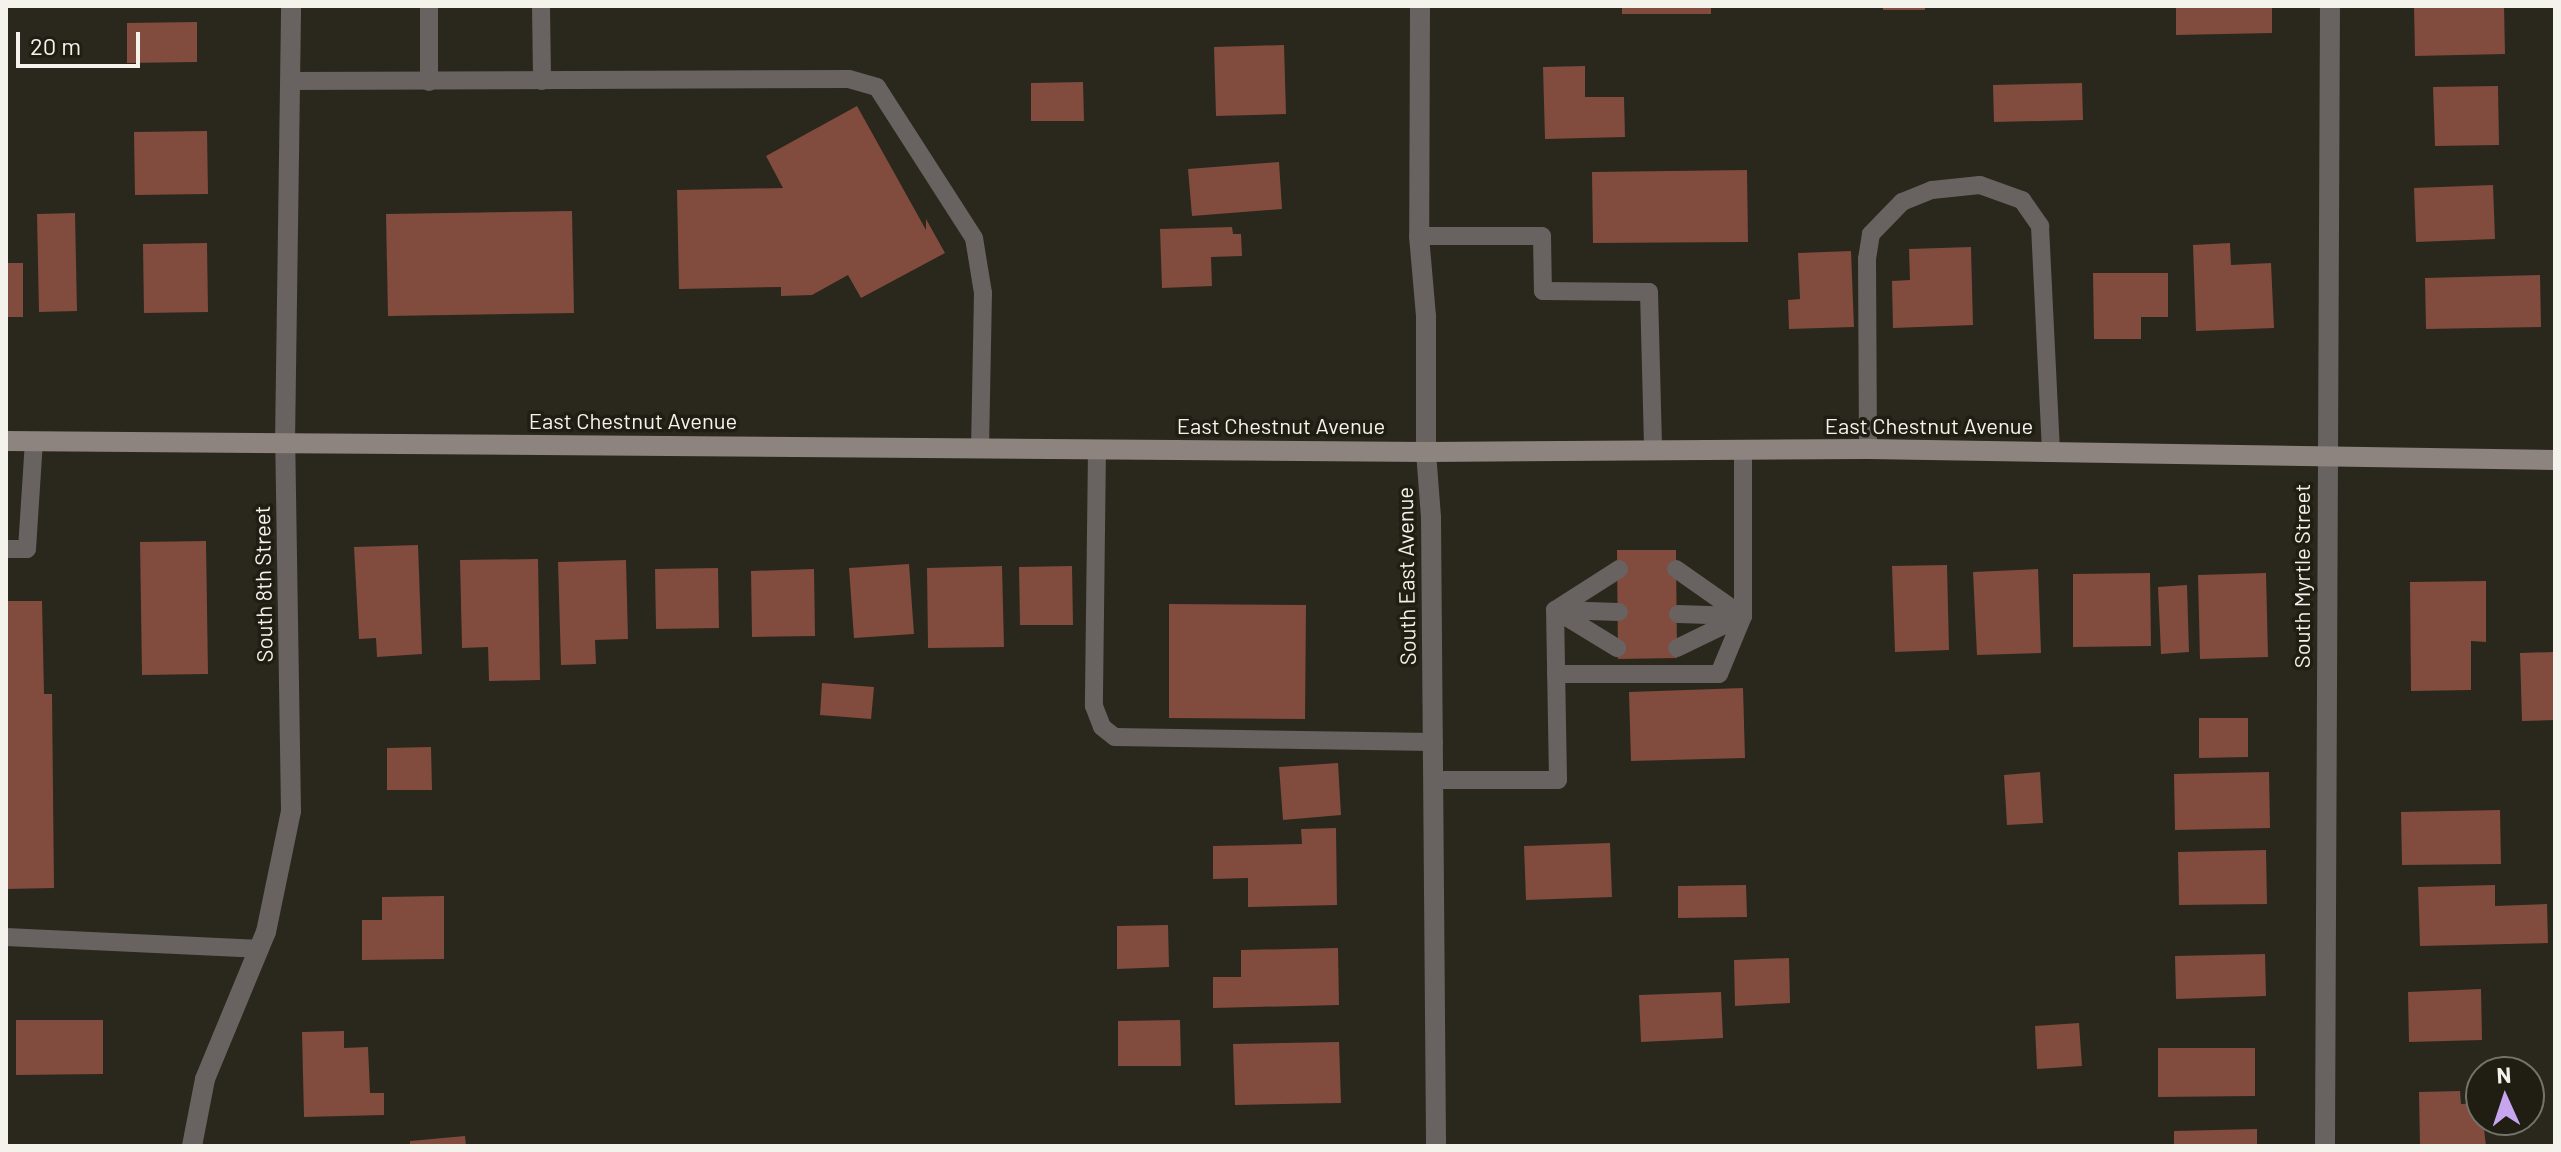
<!DOCTYPE html>
<html>
<head>
<meta charset="utf-8">
<style>
	body { margin:0 }
	#map { position:relative; width:2561px; height:1152px; overflow:hidden; background:#2a271c; font-family:Barlow,sans-serif }
	div>[style] { position:absolute }
	.building>* { inset:0; background:#814b3d }
	.lane>* { height:18px; margin:-9px; padding:0 9px; transform-origin:9px; border-radius:9px; background:#686260 }
	.street>* { height:20px; margin:-10px; padding:0 10px; transform-origin:10px; border-radius:10px; background:#686260 }
	.secondary>* { height:20px; margin:-10px; padding:0 10px; transform-origin:10px; border-radius:10px; background:#8d837f }
	span { translate:-50% -50%; white-space:nowrap; text-align:center; line-height:1.15; -webkit-text-stroke:7px #201e13; paint-order:stroke }
	.street-label { font-size:22px; color:#f3f2eb }
	.frame { position:absolute; inset:0; border:8px solid #f3f2eb; pointer-events:none }
	.north { position:absolute; left:2465px; top:1056px; width:80px; height:80px; box-sizing:border-box; background:#201e13; border:2px solid #747369; border-radius:50%; rotate:357deg; font-size:22px; font-weight:700; line-height:32px; text-align:center; color:#f3f2eb }
	.north::after { content:''; display:block; margin:auto; width:28px; height:36px; background:#c8a6ef; clip-path:polygon(50% 0,100% 100%,50% 72%,0 100%) }
	.scale { position:absolute; left:16px; top:32px; width:124px; height:36px; box-sizing:border-box; border:4px solid #f3f2eb; border-top:0; padding-left:10px; font-size:24px; line-height:28px; white-space:nowrap; color:#f3f2eb; -webkit-text-stroke:6px #201e13; paint-order:stroke }
</style>
</head>
<body>
<div id="map">
	<div class="building">
		<div style="clip-path:polygon(1622px 6px,1711px 6px,1711px 14px,1622px 14px)"></div>
		<div style="clip-path:polygon(1883px 6px,1925px 6px,1925px 10px,1883px 10px)"></div>
		<div style="clip-path:polygon(2176px 6px,2272px 6px,2272px 33px,2176px 35px)"></div>
		<div style="clip-path:polygon(2414px 6px,2504px 6px,2505px 54px,2415px 56px)"></div>
		<div style="clip-path:polygon(197px 22px,197px 62px,127px 63px,127px 23px)"></div>
		<div style="clip-path:polygon(1284px 45px,1286px 114px,1216px 116px,1214px 47px)"></div>
		<div style="clip-path:polygon(1585px 66px,1585px 97px,1624px 97px,1625px 137px,1545px 139px,1543px 67px)"></div>
		<div style="clip-path:polygon(1083px 82px,1084px 121px,1031px 121px,1031px 83px)"></div>
		<div style="clip-path:polygon(2082px 83px,2083px 120px,1994px 122px,1993px 85px)"></div>
		<div style="clip-path:polygon(2498px 86px,2499px 145px,2435px 146px,2433px 87px)"></div>
		<div style="clip-path:polygon(857px 106px,926px 230px,926px 219px,945px 253px,861px 298px,848px 275px,812px 295px,781px 296px,781px 287px,679px 289px,677px 190px,783px 188px,766px 156px)"></div>
		<div style="clip-path:polygon(207px 131px,208px 194px,135px 195px,134px 132px)"></div>
		<div style="clip-path:polygon(1279px 162px,1282px 209px,1192px 216px,1188px 169px)"></div>
		<div style="clip-path:polygon(1747px 170px,1748px 242px,1593px 243px,1592px 172px)"></div>
		<div style="clip-path:polygon(2493px 185px,2495px 239px,2416px 242px,2414px 188px)"></div>
		<div style="clip-path:polygon(572px 211px,574px 313px,388px 316px,386px 214px)"></div>
		<div style="clip-path:polygon(75px 213px,77px 311px,39px 312px,37px 214px)"></div>
		<div style="clip-path:polygon(1232px 227px,1233px 234px,1241px 234px,1242px 256px,1211px 257px,1212px 286px,1162px 288px,1160px 229px)"></div>
		<div style="clip-path:polygon(207px 243px,208px 312px,144px 313px,143px 244px)"></div>
		<div style="clip-path:polygon(2230px 243px,2231px 265px,2271px 263px,2274px 328px,2196px 331px,2193px 245px)"></div>
		<div style="clip-path:polygon(1971px 247px,1973px 325px,1893px 328px,1892px 281px,1910px 280px,1909px 249px)"></div>
		<div style="clip-path:polygon(1851px 251px,1854px 327px,1789px 329px,1788px 300px,1800px 299px,1798px 253px)"></div>
		<div style="clip-path:polygon(6px 263px,23px 263px,23px 317px,6px 317px)"></div>
		<div style="clip-path:polygon(2093px 273px,2168px 273px,2168px 317px,2141px 317px,2141px 339px,2094px 339px)"></div>
		<div style="clip-path:polygon(2540px 275px,2541px 327px,2426px 329px,2425px 278px)"></div>
		<div style="clip-path:polygon(206px 541px,208px 674px,142px 675px,140px 542px)"></div>
		<div style="clip-path:polygon(418px 545px,422px 654px,377px 657px,376px 638px,359px 639px,354px 547px)"></div>
		<div style="clip-path:polygon(1617px 550px,1676px 550px,1677px 658px,1618px 659px)"></div>
		<div style="clip-path:polygon(538px 559px,540px 680px,489px 681px,488px 647px,462px 648px,460px 560px)"></div>
		<div style="clip-path:polygon(626px 560px,628px 639px,595px 640px,596px 664px,561px 665px,558px 562px)"></div>
		<div style="clip-path:polygon(909px 564px,914px 634px,854px 638px,849px 568px)"></div>
		<div style="clip-path:polygon(1947px 565px,1949px 650px,1895px 652px,1892px 566px)"></div>
		<div style="clip-path:polygon(1002px 566px,1004px 647px,928px 648px,927px 568px)"></div>
		<div style="clip-path:polygon(1072px 566px,1073px 625px,1020px 625px,1019px 567px)"></div>
		<div style="clip-path:polygon(718px 568px,719px 628px,656px 629px,655px 569px)"></div>
		<div style="clip-path:polygon(814px 569px,815px 636px,752px 637px,751px 571px)"></div>
		<div style="clip-path:polygon(2038px 569px,2041px 653px,1977px 655px,1973px 572px)"></div>
		<div style="clip-path:polygon(2150px 573px,2151px 646px,2073px 647px,2073px 574px)"></div>
		<div style="clip-path:polygon(2266px 573px,2268px 657px,2200px 659px,2198px 575px)"></div>
		<div style="clip-path:polygon(2486px 581px,2486px 642px,2471px 641px,2471px 690px,2411px 691px,2410px 582px)"></div>
		<div style="clip-path:polygon(2187px 585px,2189px 652px,2161px 654px,2158px 587px)"></div>
		<div style="clip-path:polygon(6px 601px,42px 601px,44px 694px,52px 694px,54px 888px,6px 889px)"></div>
		<div style="clip-path:polygon(1169px 604px,1306px 605px,1305px 719px,1169px 718px)"></div>
		<div style="clip-path:polygon(2555px 652px,2555px 720px,2522px 721px,2520px 653px)"></div>
		<div style="clip-path:polygon(822px 683px,874px 687px,871px 719px,820px 715px)"></div>
		<div style="clip-path:polygon(1743px 688px,1745px 758px,1631px 761px,1629px 692px)"></div>
		<div style="clip-path:polygon(2199px 718px,2248px 718px,2248px 757px,2199px 758px)"></div>
		<div style="clip-path:polygon(431px 747px,432px 790px,387px 790px,387px 748px)"></div>
		<div style="clip-path:polygon(1338px 763px,1341px 815px,1283px 820px,1279px 767px)"></div>
		<div style="clip-path:polygon(2040px 772px,2043px 823px,2007px 825px,2004px 775px)"></div>
		<div style="clip-path:polygon(2269px 772px,2270px 828px,2175px 830px,2174px 774px)"></div>
		<div style="clip-path:polygon(2500px 810px,2501px 864px,2402px 865px,2401px 812px)"></div>
		<div style="clip-path:polygon(1336px 828px,1337px 905px,1248px 907px,1248px 878px,1213px 879px,1213px 846px,1302px 844px,1301px 829px)"></div>
		<div style="clip-path:polygon(1610px 843px,1612px 897px,1526px 900px,1524px 846px)"></div>
		<div style="clip-path:polygon(2266px 850px,2267px 904px,2179px 905px,2178px 852px)"></div>
		<div style="clip-path:polygon(1746px 885px,1747px 917px,1678px 918px,1678px 886px)"></div>
		<div style="clip-path:polygon(2495px 885px,2495px 906px,2547px 904px,2548px 943px,2420px 946px,2418px 887px)"></div>
		<div style="clip-path:polygon(444px 896px,444px 959px,362px 960px,362px 920px,382px 920px,382px 897px)"></div>
		<div style="clip-path:polygon(1168px 925px,1169px 967px,1117px 969px,1117px 926px)"></div>
		<div style="clip-path:polygon(1338px 948px,1339px 1005px,1213px 1008px,1213px 977px,1241px 977px,1241px 950px)"></div>
		<div style="clip-path:polygon(2265px 954px,2266px 996px,2176px 999px,2175px 956px)"></div>
		<div style="clip-path:polygon(1789px 958px,1790px 1003px,1735px 1006px,1734px 960px)"></div>
		<div style="clip-path:polygon(2481px 989px,2482px 1040px,2409px 1042px,2408px 992px)"></div>
		<div style="clip-path:polygon(1721px 992px,1723px 1038px,1641px 1042px,1639px 995px)"></div>
		<div style="clip-path:polygon(16px 1020px,103px 1020px,103px 1074px,16px 1075px)"></div>
		<div style="clip-path:polygon(1180px 1020px,1181px 1066px,1118px 1066px,1118px 1021px)"></div>
		<div style="clip-path:polygon(2079px 1023px,2082px 1066px,2037px 1069px,2035px 1026px)"></div>
		<div style="clip-path:polygon(344px 1031px,344px 1048px,368px 1047px,370px 1093px,384px 1093px,384px 1115px,304px 1117px,302px 1032px)"></div>
		<div style="clip-path:polygon(1339px 1042px,1341px 1103px,1235px 1105px,1233px 1044px)"></div>
		<div style="clip-path:polygon(2158px 1048px,2255px 1048px,2255px 1096px,2158px 1097px)"></div>
		<div style="clip-path:polygon(2460px 1091px,2461px 1104px,2481px 1103px,2486px 1146px,2420px 1146px,2419px 1092px)"></div>
		<div style="clip-path:polygon(2257px 1129px,2257px 1146px,2174px 1146px,2174px 1131px)"></div>
		<div style="clip-path:polygon(465px 1136px,466px 1146px,410px 1146px,410px 1141px)"></div>
	</div>
	<div class="lane">
		<div style="left:541px;top:6px;width:75px;rotate:89.2deg"></div>
		<div style="left:290px;top:81px;width:559px;rotate:-0.2deg"></div>
		<div style="left:849px;top:79px;width:29px;rotate:16deg"></div>
		<div style="left:877px;top:87px;width:179px;rotate:57.3deg"></div>
		<div style="left:974px;top:238px;width:56px;rotate:80.7deg"></div>
		<div style="left:983px;top:293px;width:155px;rotate:91.1deg"></div>
		<div style="left:429px;top:82px;width:76px;rotate:-90deg"></div>
		<div style="left:1419px;top:236px;width:123px"></div>
		<div style="left:1542px;top:236px;width:55px;rotate:89deg"></div>
		<div style="left:1543px;top:291px;width:106px;rotate:0.5deg"></div>
		<div style="left:1649px;top:292px;width:158px;rotate:88.5deg"></div>
		<div style="left:1097px;top:449px;width:257px;rotate:90.7deg"></div>
		<div style="left:1094px;top:706px;width:22px;rotate:69deg"></div>
		<div style="left:1102px;top:727px;width:16px;rotate:38deg"></div>
		<div style="left:1115px;top:737px;width:319px;rotate:0.9deg"></div>
		<div style="left:1868px;top:449px;width:190px;rotate:-90.3deg"></div>
		<div style="left:1867px;top:259px;width:25px;rotate:-81deg"></div>
		<div style="left:1871px;top:234px;width:45px;rotate:-45.9deg"></div>
		<div style="left:1902px;top:202px;width:32px;rotate:-22deg"></div>
		<div style="left:1932px;top:190px;width:48px;rotate:-5.9deg"></div>
		<div style="left:1980px;top:185px;width:45px;rotate:19.7deg"></div>
		<div style="left:2022px;top:200px;width:32px;rotate:55deg"></div>
		<div style="left:2040px;top:226px;width:225px;rotate:87.2deg"></div>
		<div style="left:6px;top:549px;width:21px"></div>
		<div style="left:27px;top:549px;width:108px;rotate:-86.3deg"></div>
		<div style="left:1676px;top:569px;width:82px;rotate:35deg"></div>
		<div style="left:1555px;top:610px;width:76px;rotate:-32.6deg"></div>
		<div style="left:1555px;top:610px;width:73px;rotate:31.5deg"></div>
		<div style="left:1558px;top:610px;width:61px;rotate:1.9deg"></div>
		<div style="left:1678px;top:614px;width:61px;rotate:1.9deg"></div>
		<div style="left:1677px;top:648px;width:73px;rotate:-25.9deg"></div>
		<div style="left:1556px;top:674px;width:163px"></div>
		<div style="left:1719px;top:674px;width:63px;rotate:-67.5deg"></div>
		<div style="left:1743px;top:616px;width:167px;rotate:-90deg"></div>
		<div style="left:1434px;top:780px;width:124px"></div>
		<div style="left:1558px;top:780px;width:170px;rotate:-91deg"></div>
		<div style="left:6px;top:937px;width:253px;rotate:2.7deg"></div>
	</div>
	<div class="street">
		<div style="left:1420px;top:6px;width:230px;rotate:90.2deg"></div>
		<div style="left:1419px;top:236px;width:80px;rotate:85deg"></div>
		<div style="left:1426px;top:316px;width:136px;rotate:90deg"></div>
		<div style="left:1426px;top:452px;width:65px;rotate:85.6deg"></div>
		<div style="left:1431px;top:517px;width:629px;rotate:89.54deg"></div>
		<div style="left:192px;top:1146px;width:68px;rotate:-79deg"></div>
		<div style="left:205px;top:1079px;width:159px;rotate:-67.5deg"></div>
		<div style="left:266px;top:932px;width:124px;rotate:-78.3deg"></div>
		<div style="left:291px;top:811px;width:368px;rotate:-90.9deg"></div>
		<div style="left:285px;top:443px;width:437px;rotate:-89.2deg"></div>
		<div style="left:2325px;top:1146px;width:1140px;rotate:-89.75deg"></div>
	</div>
	<div class="secondary">
		<div style="left:6px;top:441px;width:1420px;rotate:0.44deg"></div>
		<div style="left:1426px;top:452px;width:442px;rotate:-0.4deg"></div>
		<div style="left:1868px;top:449px;width:687px;rotate:0.92deg"></div>
	</div>
	<div class="street-label">
		<span style="left:633px;top:421px">East Chestnut Avenue</span>
		<span style="left:1281px;top:426px">East Chestnut Avenue</span>
		<span style="left:1929px;top:426px">East Chestnut Avenue</span>
		<span style="left:1406px;top:576px;rotate:-91deg">South East Avenue</span>
		<span style="left:2302px;top:576px;rotate:-90deg">South Myrtle Street</span>
		<span style="left:263px;top:584px;rotate:-91deg">South 8th Street</span>
	</div>
	<div class="frame"></div>
	<div class="north">N</div>
	<div class="scale">20 m</div>
</div>
</body>
</html>
